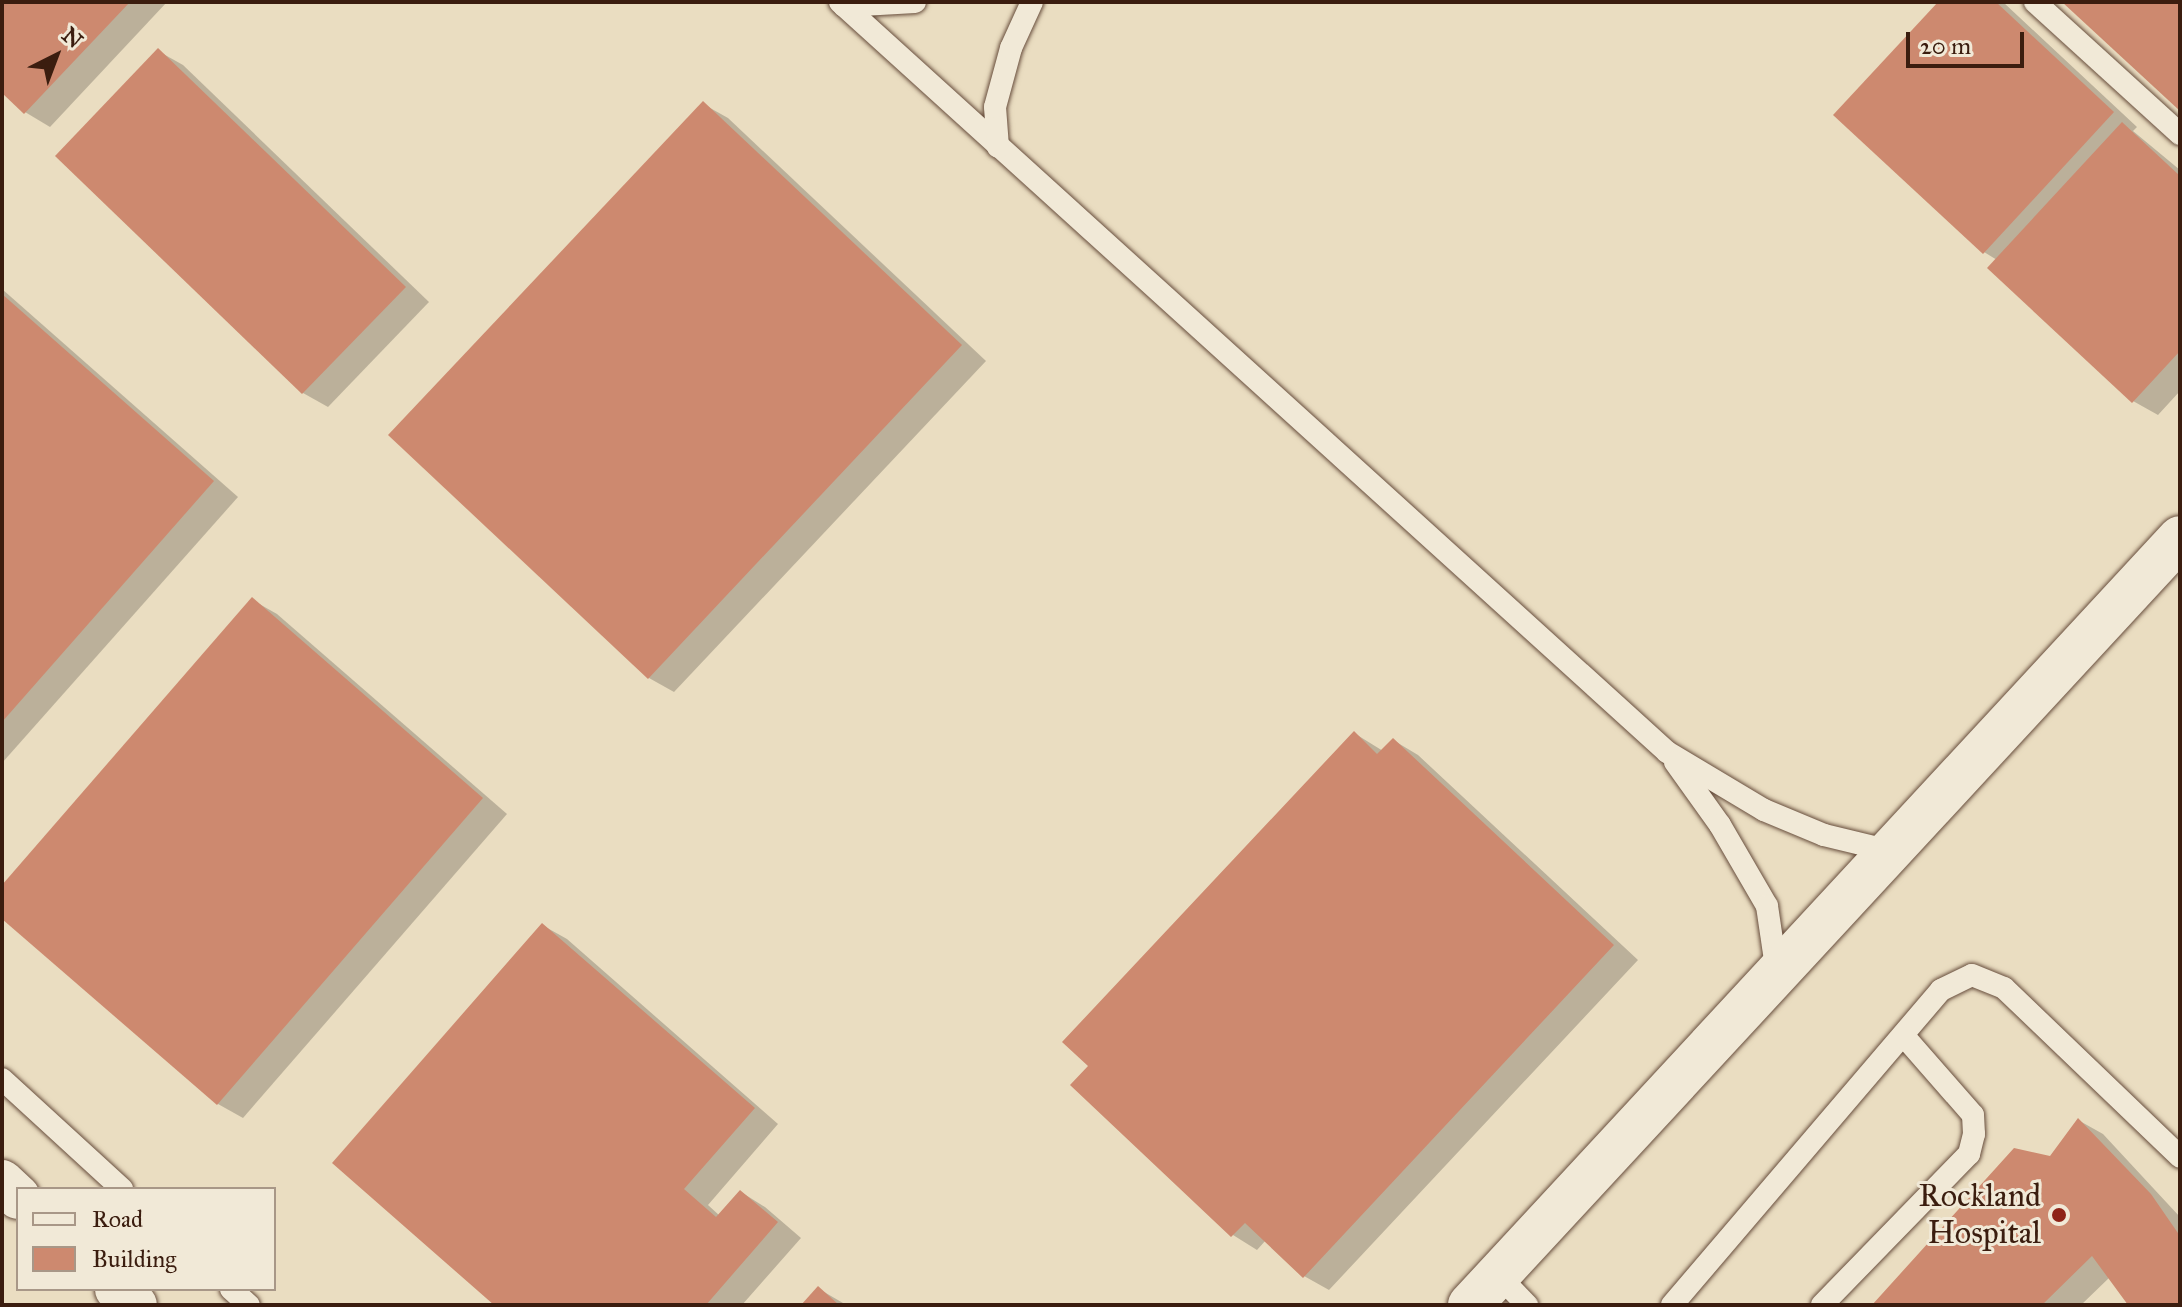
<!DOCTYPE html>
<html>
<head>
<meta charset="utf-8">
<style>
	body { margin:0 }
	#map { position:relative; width:2182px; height:1307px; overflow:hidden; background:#eaddc1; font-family:"IM FELL Great Primer",serif }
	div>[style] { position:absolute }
	.shadow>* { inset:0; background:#0003 }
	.building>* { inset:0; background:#cd896f }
	.roads { filter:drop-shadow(0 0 2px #674d3c) drop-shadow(0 0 2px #674d3c) }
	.lane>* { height:22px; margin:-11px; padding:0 11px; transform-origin:11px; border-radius:11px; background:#f1e9d7 }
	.secondary>* { height:44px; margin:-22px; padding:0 22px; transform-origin:22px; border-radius:22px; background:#f1e9d7 }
	.dots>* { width:22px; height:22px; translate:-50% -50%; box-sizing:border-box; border:4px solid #f1e9d7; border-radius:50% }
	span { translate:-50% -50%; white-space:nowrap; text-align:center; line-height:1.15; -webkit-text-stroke:6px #f1e9d7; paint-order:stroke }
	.poi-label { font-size:32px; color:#3b1d0f }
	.right { translate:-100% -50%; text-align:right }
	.frame { position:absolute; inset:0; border:4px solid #3b1d0f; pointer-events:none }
	.legend { position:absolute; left:16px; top:1187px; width:260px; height:104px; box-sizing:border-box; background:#f1e9d7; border:2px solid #a89787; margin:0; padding:10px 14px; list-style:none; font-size:24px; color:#3b1d0f }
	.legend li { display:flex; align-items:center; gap:16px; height:40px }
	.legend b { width:40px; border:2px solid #a89787 }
	.north { position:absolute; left:16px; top:16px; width:80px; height:80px; -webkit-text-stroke:6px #f1e9d7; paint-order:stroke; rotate:42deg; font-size:22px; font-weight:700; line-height:32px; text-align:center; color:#3b1d0f }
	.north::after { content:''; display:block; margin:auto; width:28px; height:36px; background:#3b1d0f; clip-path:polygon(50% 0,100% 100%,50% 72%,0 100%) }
	.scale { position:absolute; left:1906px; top:32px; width:118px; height:36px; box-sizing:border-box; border:4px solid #3b1d0f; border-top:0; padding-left:10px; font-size:24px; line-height:28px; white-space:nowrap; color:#3b1d0f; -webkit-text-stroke:6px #f1e9d7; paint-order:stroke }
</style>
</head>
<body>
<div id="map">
	<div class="shadow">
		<div style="clip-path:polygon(2px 2px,167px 2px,50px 127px,25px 112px,2px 91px)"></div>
		<div style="clip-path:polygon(1941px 2px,2003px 2px,2137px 127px,2133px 131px,2180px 170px,2180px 391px,2158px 415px,2133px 401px,1997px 260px,1984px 252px)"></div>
		<div style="clip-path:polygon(158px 51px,183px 65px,429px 302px,328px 407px,303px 393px)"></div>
		<div style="clip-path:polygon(703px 104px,728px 118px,986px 361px,674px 692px,649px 678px)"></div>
		<div style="clip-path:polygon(2px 289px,238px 497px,2px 763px)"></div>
		<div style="clip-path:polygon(252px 600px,277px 614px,507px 814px,243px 1118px,218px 1104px,2px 917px,2px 888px)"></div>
		<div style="clip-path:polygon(1354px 733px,1383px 751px,1393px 740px,1418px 755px,1638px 960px,1329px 1290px,1304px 1276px,1266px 1240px,1257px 1250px,1233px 1235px)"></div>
		<div style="clip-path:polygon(542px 925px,567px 939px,778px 1124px,708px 1205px,720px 1216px,741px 1192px,765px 1207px,801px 1238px,742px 1305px,497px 1305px)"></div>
		<div style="clip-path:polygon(2078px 1120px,2103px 1134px,2180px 1217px,2180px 1305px,2130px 1305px,2110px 1277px,2081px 1305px,1874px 1305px,2051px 1159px)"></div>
		<div style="clip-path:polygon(819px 1289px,843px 1303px,845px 1305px,804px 1305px)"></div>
	</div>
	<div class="building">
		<div style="clip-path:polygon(2px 2px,130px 2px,24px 114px,2px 93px)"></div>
		<div style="clip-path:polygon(1938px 2px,1996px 2px,2114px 112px,1983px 254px,1833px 115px)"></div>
		<div style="clip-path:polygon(2062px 2px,2180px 2px,2180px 111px)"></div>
		<div style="clip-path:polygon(158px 48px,406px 287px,302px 394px,55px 156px)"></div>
		<div style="clip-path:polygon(703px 101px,962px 345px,648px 679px,388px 435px)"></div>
		<div style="clip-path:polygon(2122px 122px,2180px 176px,2180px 351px,2132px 403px,1987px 268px)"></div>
		<div style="clip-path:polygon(2px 294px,214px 481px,2px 722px)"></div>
		<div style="clip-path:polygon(252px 597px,483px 798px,217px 1105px,2px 919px,2px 885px)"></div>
		<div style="clip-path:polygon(1354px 731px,1377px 754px,1393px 738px,1614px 945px,1303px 1278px,1245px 1223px,1231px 1237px,1070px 1085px,1088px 1066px,1062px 1042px)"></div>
		<div style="clip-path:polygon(542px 923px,755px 1108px,684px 1189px,716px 1217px,740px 1190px,778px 1222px,706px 1305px,494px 1305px,332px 1163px)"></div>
		<div style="clip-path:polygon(2078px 1118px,2151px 1194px,2180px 1236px,2180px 1305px,2128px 1305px,2092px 1256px,2042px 1305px,1872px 1305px,2014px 1148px,2050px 1156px)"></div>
		<div style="clip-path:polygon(818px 1286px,839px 1305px,801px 1305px)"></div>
	</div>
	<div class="roads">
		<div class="lane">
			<div style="left:840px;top:2px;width:1116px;rotate:42.2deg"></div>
			<div style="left:1667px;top:752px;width:113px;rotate:30.9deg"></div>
			<div style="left:1764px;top:810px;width:65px;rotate:22.6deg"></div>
			<div style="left:1824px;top:835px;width:68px;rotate:13.6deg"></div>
			<div style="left:2035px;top:2px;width:196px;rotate:42.3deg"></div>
			<div style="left:844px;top:6px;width:71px;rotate:-3.2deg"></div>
			<div style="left:998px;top:147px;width:40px;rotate:-94.3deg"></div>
			<div style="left:995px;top:107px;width:61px;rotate:-74.8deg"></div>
			<div style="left:1011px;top:48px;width:51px;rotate:-65.5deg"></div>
			<div style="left:1675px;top:762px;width:77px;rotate:54.5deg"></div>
			<div style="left:1720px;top:825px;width:94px;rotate:59.9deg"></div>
			<div style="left:1767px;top:906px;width:69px;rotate:81.6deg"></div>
			<div style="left:2px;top:1079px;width:163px;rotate:42.5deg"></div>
			<div style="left:1498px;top:1275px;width:42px;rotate:46deg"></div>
			<div style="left:231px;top:1289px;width:24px;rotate:42deg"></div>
			<div style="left:1672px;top:1305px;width:414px;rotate:-49.5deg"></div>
			<div style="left:1941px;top:990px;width:34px;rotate:-26deg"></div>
			<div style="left:1972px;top:975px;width:35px;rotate:22deg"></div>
			<div style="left:2004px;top:988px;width:244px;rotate:43.8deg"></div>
			<div style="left:1822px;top:1305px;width:211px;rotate:-45.8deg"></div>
			<div style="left:1969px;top:1154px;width:21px;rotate:-76deg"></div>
			<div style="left:1974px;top:1134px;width:19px;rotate:-93deg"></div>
			<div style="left:1973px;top:1115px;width:106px;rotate:-131.2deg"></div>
		</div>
		<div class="secondary">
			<div style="left:2px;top:1182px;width:22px;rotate:43deg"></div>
			<div style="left:117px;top:1289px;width:24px;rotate:42deg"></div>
			<div style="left:1470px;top:1305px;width:1045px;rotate:-47.21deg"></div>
		</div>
	</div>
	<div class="dots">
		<div style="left:2059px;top:1215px;background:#8f2418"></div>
	</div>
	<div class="poi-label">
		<span class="right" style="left:2041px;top:1215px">Rockland<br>Hospital</span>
	</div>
	<div class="frame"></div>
	<ul class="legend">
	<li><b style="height:10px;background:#f1e9d7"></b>Road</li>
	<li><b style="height:22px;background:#cd896f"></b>Building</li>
	</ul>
	<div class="north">N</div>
	<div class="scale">20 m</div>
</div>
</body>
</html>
